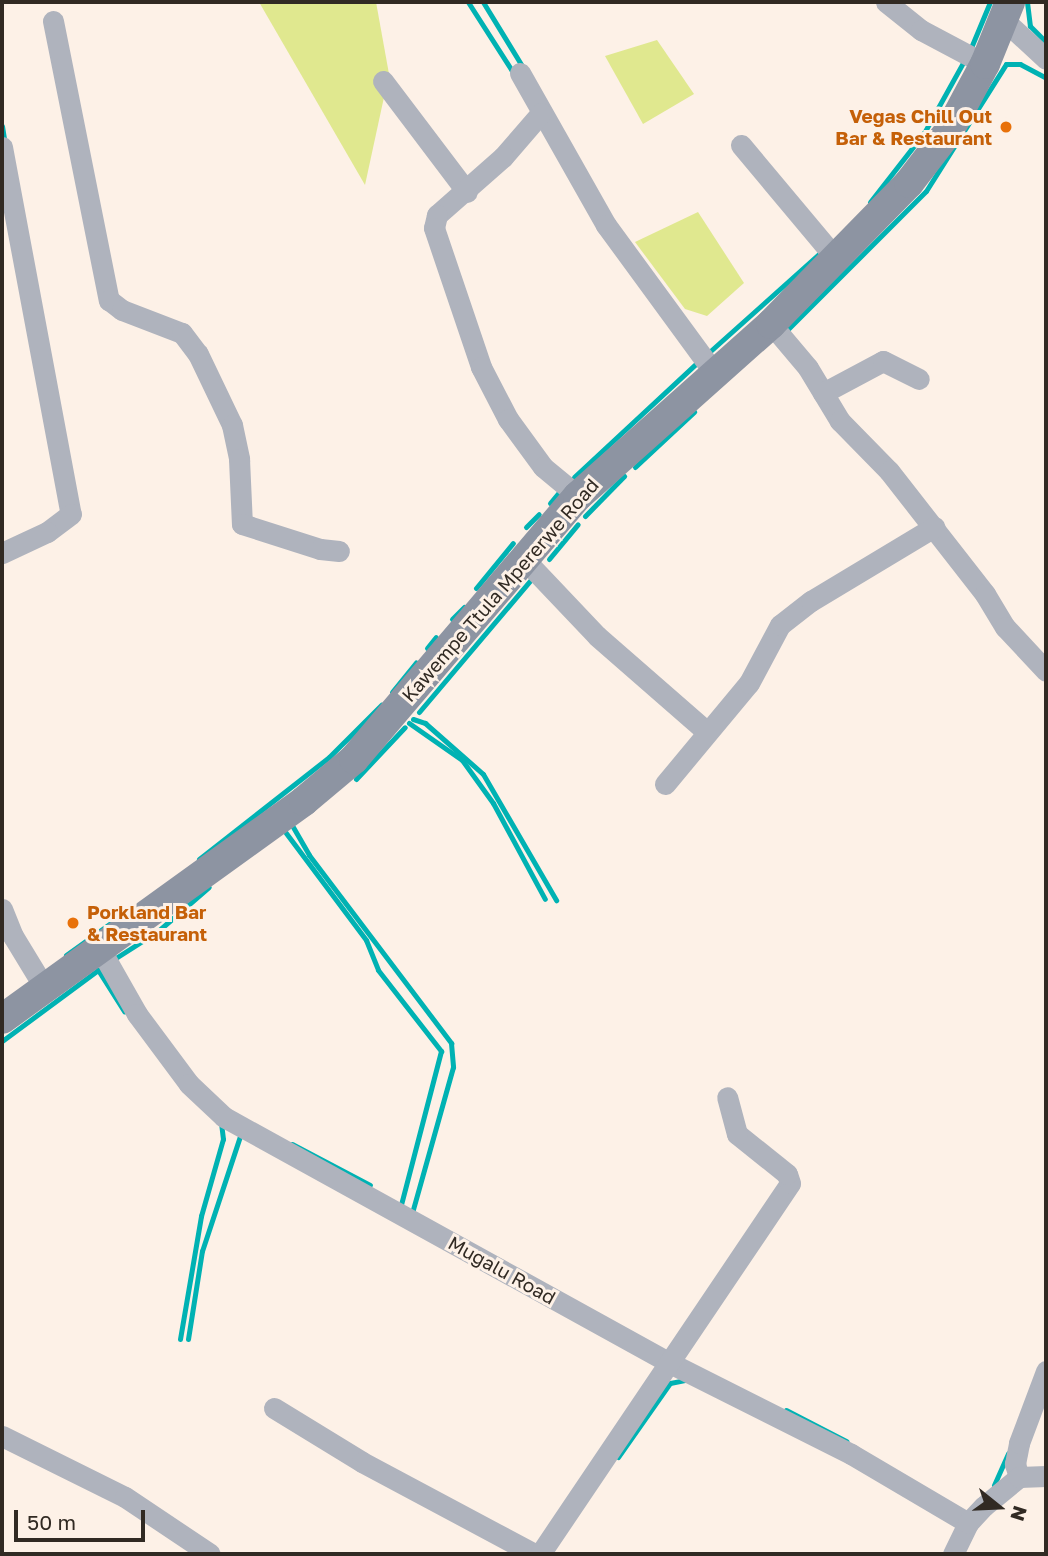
<!DOCTYPE html>
<html>
<head>
<meta charset="utf-8">
<style>
	body { margin:0 }
	#map { position:relative; width:1048px; height:1556px; overflow:hidden; background:#fdf1e7; font-family:"Golos Text",sans-serif }
	div>[style] { position:absolute }
	.green>* { inset:0; background:#e0e88f }
	.stream>* { height:5px; margin:-2.5px; padding:0 2.5px; transform-origin:2.5px; border-radius:2.5px; background:#00b2b3 }
	.street>* { height:21px; margin:-10.5px; padding:0 10.5px; transform-origin:10.5px; border-radius:10.5px; background:#afb3bd }
	.secondary>* { height:30px; margin:-15px; padding:0 15px; transform-origin:15px; border-radius:15px; background:#8d94a2 }
	.dots>* { width:19px; height:19px; translate:-50% -50%; box-sizing:border-box; border:4px solid #fdf1e7; border-radius:50% }
	span { translate:-50% -50%; white-space:nowrap; text-align:center; line-height:1.15; -webkit-text-stroke:6px #fdf1e7; paint-order:stroke }
	.food-label { font-size:19px; color:#c56008; font-weight:700 }
	.right { translate:-100% -50%; text-align:right }
	.left { translate:0 -50%; text-align:left }
	.street-label { font-size:19px; color:#312a23 }
	.frame { position:absolute; inset:0; border:4px solid #312a23; pointer-events:none }
	.north { position:absolute; left:964px; top:1472px; width:70px; height:70px; -webkit-text-stroke:5px #fdf1e7; paint-order:stroke; rotate:108deg; font-size:19px; font-weight:700; line-height:28px; text-align:center; color:#312a23 }
	.north::after { content:''; display:block; margin:auto; width:24px; height:32px; background:#312a23; clip-path:polygon(50% 0,100% 100%,50% 72%,0 100%) }
	.scale { position:absolute; left:14px; top:1510px; width:131px; height:32px; box-sizing:border-box; border:4px solid #312a23; border-top:0; padding-left:9px; font-size:21px; line-height:24px; white-space:nowrap; color:#312a23; -webkit-text-stroke:5px #fdf1e7; paint-order:stroke }
</style>
</head>
<body>
<div id="map">
	<div class="green">
		<div style="clip-path:polygon(259px 2px,376px 2px,389px 74px,365px 185px)"></div>
		<div style="clip-path:polygon(657px 40px,694px 94px,643px 124px,605px 56px)"></div>
		<div style="clip-path:polygon(698px 212px,744px 283px,707px 316px,685px 309px,635px 242px)"></div>
	</div>
	<div class="stream">
		<div style="left:468px;top:2px;width:85px;rotate:57.4deg"></div>
		<div style="left:483px;top:2px;width:75px;rotate:58.6deg"></div>
		<div style="left:1027px;top:2px;width:24px;rotate:83deg"></div>
		<div style="left:1030px;top:26px;width:23px;rotate:45deg"></div>
		<div style="left:970px;top:50px;width:52px;rotate:-67.4deg"></div>
		<div style="left:2px;top:126px;width:18px;rotate:81deg"></div>
		<div style="left:870px;top:202px;width:88px;rotate:-52deg"></div>
		<div style="left:924px;top:133px;width:85px;rotate:-61deg"></div>
		<div style="left:785px;top:332px;width:199px;rotate:-45deg"></div>
		<div style="left:926px;top:191px;width:150px;rotate:-57.8deg"></div>
		<div style="left:1006px;top:64px;width:14px"></div>
		<div style="left:1020px;top:64px;width:30px;rotate:28deg"></div>
		<div style="left:707px;top:354px;width:154px;rotate:-41.8deg"></div>
		<div style="left:635px;top:467px;width:81px;rotate:-43deg"></div>
		<div style="left:574px;top:477px;width:171px;rotate:-42.9deg"></div>
		<div style="left:550px;top:503px;width:17px;rotate:-50deg"></div>
		<div style="left:585px;top:516px;width:56px;rotate:-45.7deg"></div>
		<div style="left:526px;top:527px;width:18px;rotate:-45deg"></div>
		<div style="left:549px;top:559px;width:45px;rotate:-50.4deg"></div>
		<div style="left:476px;top:588px;width:58px;rotate:-50.6deg"></div>
		<div style="left:452px;top:619px;width:17px;rotate:-45deg"></div>
		<div style="left:427px;top:648px;width:14px;rotate:-51deg"></div>
		<div style="left:392px;top:692px;width:38px;rotate:-51deg"></div>
		<div style="left:419px;top:712px;width:177px;rotate:-49.8deg"></div>
		<div style="left:413px;top:719px;width:13px;rotate:18deg"></div>
		<div style="left:425px;top:723px;width:77px;rotate:41.3deg"></div>
		<div style="left:483px;top:774px;width:146px;rotate:59.9deg"></div>
		<div style="left:409px;top:723px;width:65px;rotate:34.9deg"></div>
		<div style="left:462px;top:760px;width:53px;rotate:54.2deg"></div>
		<div style="left:493px;top:803px;width:109px;rotate:61.6deg"></div>
		<div style="left:356px;top:779px;width:71px;rotate:-46.7deg"></div>
		<div style="left:293px;top:827px;width:32px;rotate:60deg"></div>
		<div style="left:309px;top:855px;width:236px;rotate:52.9deg"></div>
		<div style="left:451px;top:1043px;width:24px;rotate:85deg"></div>
		<div style="left:453px;top:1067px;width:152px;rotate:105.7deg"></div>
		<div style="left:286px;top:833px;width:134px;rotate:53.2deg"></div>
		<div style="left:366px;top:940px;width:32px;rotate:68deg"></div>
		<div style="left:378px;top:970px;width:103px;rotate:52.1deg"></div>
		<div style="left:441px;top:1051px;width:159px;rotate:104.6deg"></div>
		<div style="left:199px;top:859px;width:165px;rotate:-38.1deg"></div>
		<div style="left:329px;top:757px;width:74px;rotate:-45deg"></div>
		<div style="left:66px;top:955px;width:60px;rotate:-35.5deg"></div>
		<div style="left:111px;top:961px;width:56px;rotate:-32.6deg"></div>
		<div style="left:158px;top:931px;width:67px;rotate:-40.8deg"></div>
		<div style="left:2px;top:1041px;width:119px;rotate:-36.5deg"></div>
		<div style="left:98px;top:970px;width:49px;rotate:57.6deg"></div>
		<div style="left:292px;top:1144px;width:88px;rotate:27.7deg"></div>
		<div style="left:180px;top:1339px;width:125px;rotate:-80.3deg"></div>
		<div style="left:201px;top:1216px;width:80px;rotate:-74.1deg"></div>
		<div style="left:223px;top:1139px;width:16px;rotate:-97deg"></div>
		<div style="left:188px;top:1339px;width:89px;rotate:-81deg"></div>
		<div style="left:202px;top:1251px;width:121px;rotate:-71.7deg"></div>
		<div style="left:786px;top:1410px;width:68px;rotate:27.3deg"></div>
		<div style="left:618px;top:1457px;width:90px;rotate:-54.9deg"></div>
		<div style="left:670px;top:1383px;width:15px;rotate:-11deg"></div>
		<div style="left:994px;top:1485px;width:35px;rotate:-66deg"></div>
	</div>
	<div class="street">
		<div style="left:886px;top:2px;width:45px;rotate:38.7deg"></div>
		<div style="left:921px;top:30px;width:72px;rotate:28deg"></div>
		<div style="left:53px;top:21px;width:285px;rotate:78.7deg"></div>
		<div style="left:109px;top:300px;width:16px;rotate:38deg"></div>
		<div style="left:122px;top:310px;width:64px;rotate:21deg"></div>
		<div style="left:182px;top:333px;width:26px;rotate:53deg"></div>
		<div style="left:198px;top:354px;width:79px;rotate:64.4deg"></div>
		<div style="left:232px;top:425px;width:35px;rotate:78deg"></div>
		<div style="left:239px;top:459px;width:65px;rotate:87.4deg"></div>
		<div style="left:242px;top:524px;width:82px;rotate:17.8deg"></div>
		<div style="left:320px;top:549px;width:19px;rotate:6deg"></div>
		<div style="left:1005px;top:21px;width:56px;rotate:42.8deg"></div>
		<div style="left:520px;top:73px;width:175px;rotate:60.5deg"></div>
		<div style="left:606px;top:225px;width:185px;rotate:53.8deg"></div>
		<div style="left:383px;top:81px;width:139px;rotate:52.9deg"></div>
		<div style="left:541px;top:113px;width:58px;rotate:130.8deg"></div>
		<div style="left:503px;top:157px;width:88px;rotate:138.7deg"></div>
		<div style="left:437px;top:215px;width:13px;rotate:103deg"></div>
		<div style="left:434px;top:228px;width:147px;rotate:71.3deg"></div>
		<div style="left:481px;top:367px;width:59px;rotate:62.6deg"></div>
		<div style="left:508px;top:419px;width:59px;rotate:53.9deg"></div>
		<div style="left:543px;top:467px;width:45px;rotate:39.6deg"></div>
		<div style="left:741px;top:145px;width:150px;rotate:50.1deg"></div>
		<div style="left:2px;top:147px;width:373px;rotate:79.4deg"></div>
		<div style="left:71px;top:514px;width:30px;rotate:143deg"></div>
		<div style="left:47px;top:532px;width:50px;rotate:155deg"></div>
		<div style="left:771px;top:324px;width:57px;rotate:49.9deg"></div>
		<div style="left:808px;top:368px;width:62px;rotate:58.9deg"></div>
		<div style="left:840px;top:421px;width:70px;rotate:45.6deg"></div>
		<div style="left:889px;top:471px;width:156px;rotate:52deg"></div>
		<div style="left:985px;top:594px;width:39px;rotate:59deg"></div>
		<div style="left:1005px;top:627px;width:60px;rotate:47deg"></div>
		<div style="left:823px;top:393px;width:68px;rotate:-28.1deg"></div>
		<div style="left:883px;top:361px;width:40px;rotate:26.6deg"></div>
		<div style="left:524px;top:559px;width:106px;rotate:46.5deg"></div>
		<div style="left:597px;top:636px;width:146px;rotate:41.1deg"></div>
		<div style="left:665px;top:784px;width:131px;rotate:-50.3deg"></div>
		<div style="left:749px;top:683px;width:66px;rotate:-61.9deg"></div>
		<div style="left:780px;top:625px;width:39px;rotate:-38deg"></div>
		<div style="left:811px;top:601px;width:144px;rotate:-31deg"></div>
		<div style="left:2px;top:909px;width:29px;rotate:68deg"></div>
		<div style="left:13px;top:936px;width:60px;rotate:58.7deg"></div>
		<div style="left:99px;top:947px;width:77px;rotate:60.4deg"></div>
		<div style="left:137px;top:1014px;width:87px;rotate:53.4deg"></div>
		<div style="left:189px;top:1084px;width:48px;rotate:43.3deg"></div>
		<div style="left:224px;top:1117px;width:509px;rotate:28.88deg"></div>
		<div style="left:670px;top:1363px;width:203px;rotate:26.7deg"></div>
		<div style="left:851px;top:1454px;width:136px;rotate:30.5deg"></div>
		<div style="left:274px;top:1408px;width:103px;rotate:31.5deg"></div>
		<div style="left:362px;top:1462px;width:195px;rotate:28.1deg"></div>
		<div style="left:2px;top:1436px;width:137px;rotate:26.4deg"></div>
		<div style="left:125px;top:1497px;width:102px;rotate:33.8deg"></div>
		<div style="left:1019px;top:1477px;width:14px;rotate:-107deg"></div>
		<div style="left:1015px;top:1464px;width:21px;rotate:-79deg"></div>
		<div style="left:1019px;top:1443px;width:77px;rotate:-69.4deg"></div>
		<div style="left:540px;top:1554px;width:447px;rotate:-56deg"></div>
		<div style="left:790px;top:1183px;width:9px;rotate:-108deg"></div>
		<div style="left:787px;top:1174px;width:64px;rotate:-141.3deg"></div>
		<div style="left:737px;top:1134px;width:38px;rotate:-105deg"></div>
		<div style="left:953px;top:1554px;width:34px;rotate:-64deg"></div>
		<div style="left:968px;top:1523px;width:23px;rotate:-47deg"></div>
		<div style="left:984px;top:1506px;width:45px;rotate:-39.6deg"></div>
		<div style="left:1019px;top:1477px;width:27px;rotate:-2deg"></div>
	</div>
	<div class="secondary">
		<div style="left:2px;top:1019px;width:372px;rotate:-35.8deg"></div>
		<div style="left:304px;top:801px;width:65px;rotate:-40deg"></div>
		<div style="left:354px;top:759px;width:345px;rotate:-49.6deg"></div>
		<div style="left:578px;top:496px;width:259px;rotate:-41.7deg"></div>
		<div style="left:771px;top:324px;width:197px;rotate:-45.6deg"></div>
		<div style="left:909px;top:183px;width:66px;rotate:-52.4deg"></div>
		<div style="left:949px;top:131px;width:76px;rotate:-61.8deg"></div>
		<div style="left:985px;top:64px;width:67px;rotate:-68deg"></div>
	</div>
	<div class="dots">
		<div style="left:1006px;top:127px;background:#e8710a"></div>
		<div style="left:73px;top:923px;background:#e8710a"></div>
	</div>
	<div class="food-label">
		<span class="right" style="left:992px;top:127px">Vegas Chill Out<br>Bar &amp; Restaurant</span>
		<span class="left" style="left:87px;top:923px">Porkland Bar<br>&amp; Restaurant</span>
	</div>
	<div class="street-label">
		<span style="left:500px;top:590px;rotate:-49deg">Kawempe Ttula Mpererwe Road</span>
		<span style="left:502px;top:1270px;rotate:29deg">Mugalu Road</span>
	</div>
	<div class="frame"></div>
	<div class="north">N</div>
	<div class="scale">50 m</div>
</div>
</body>
</html>
